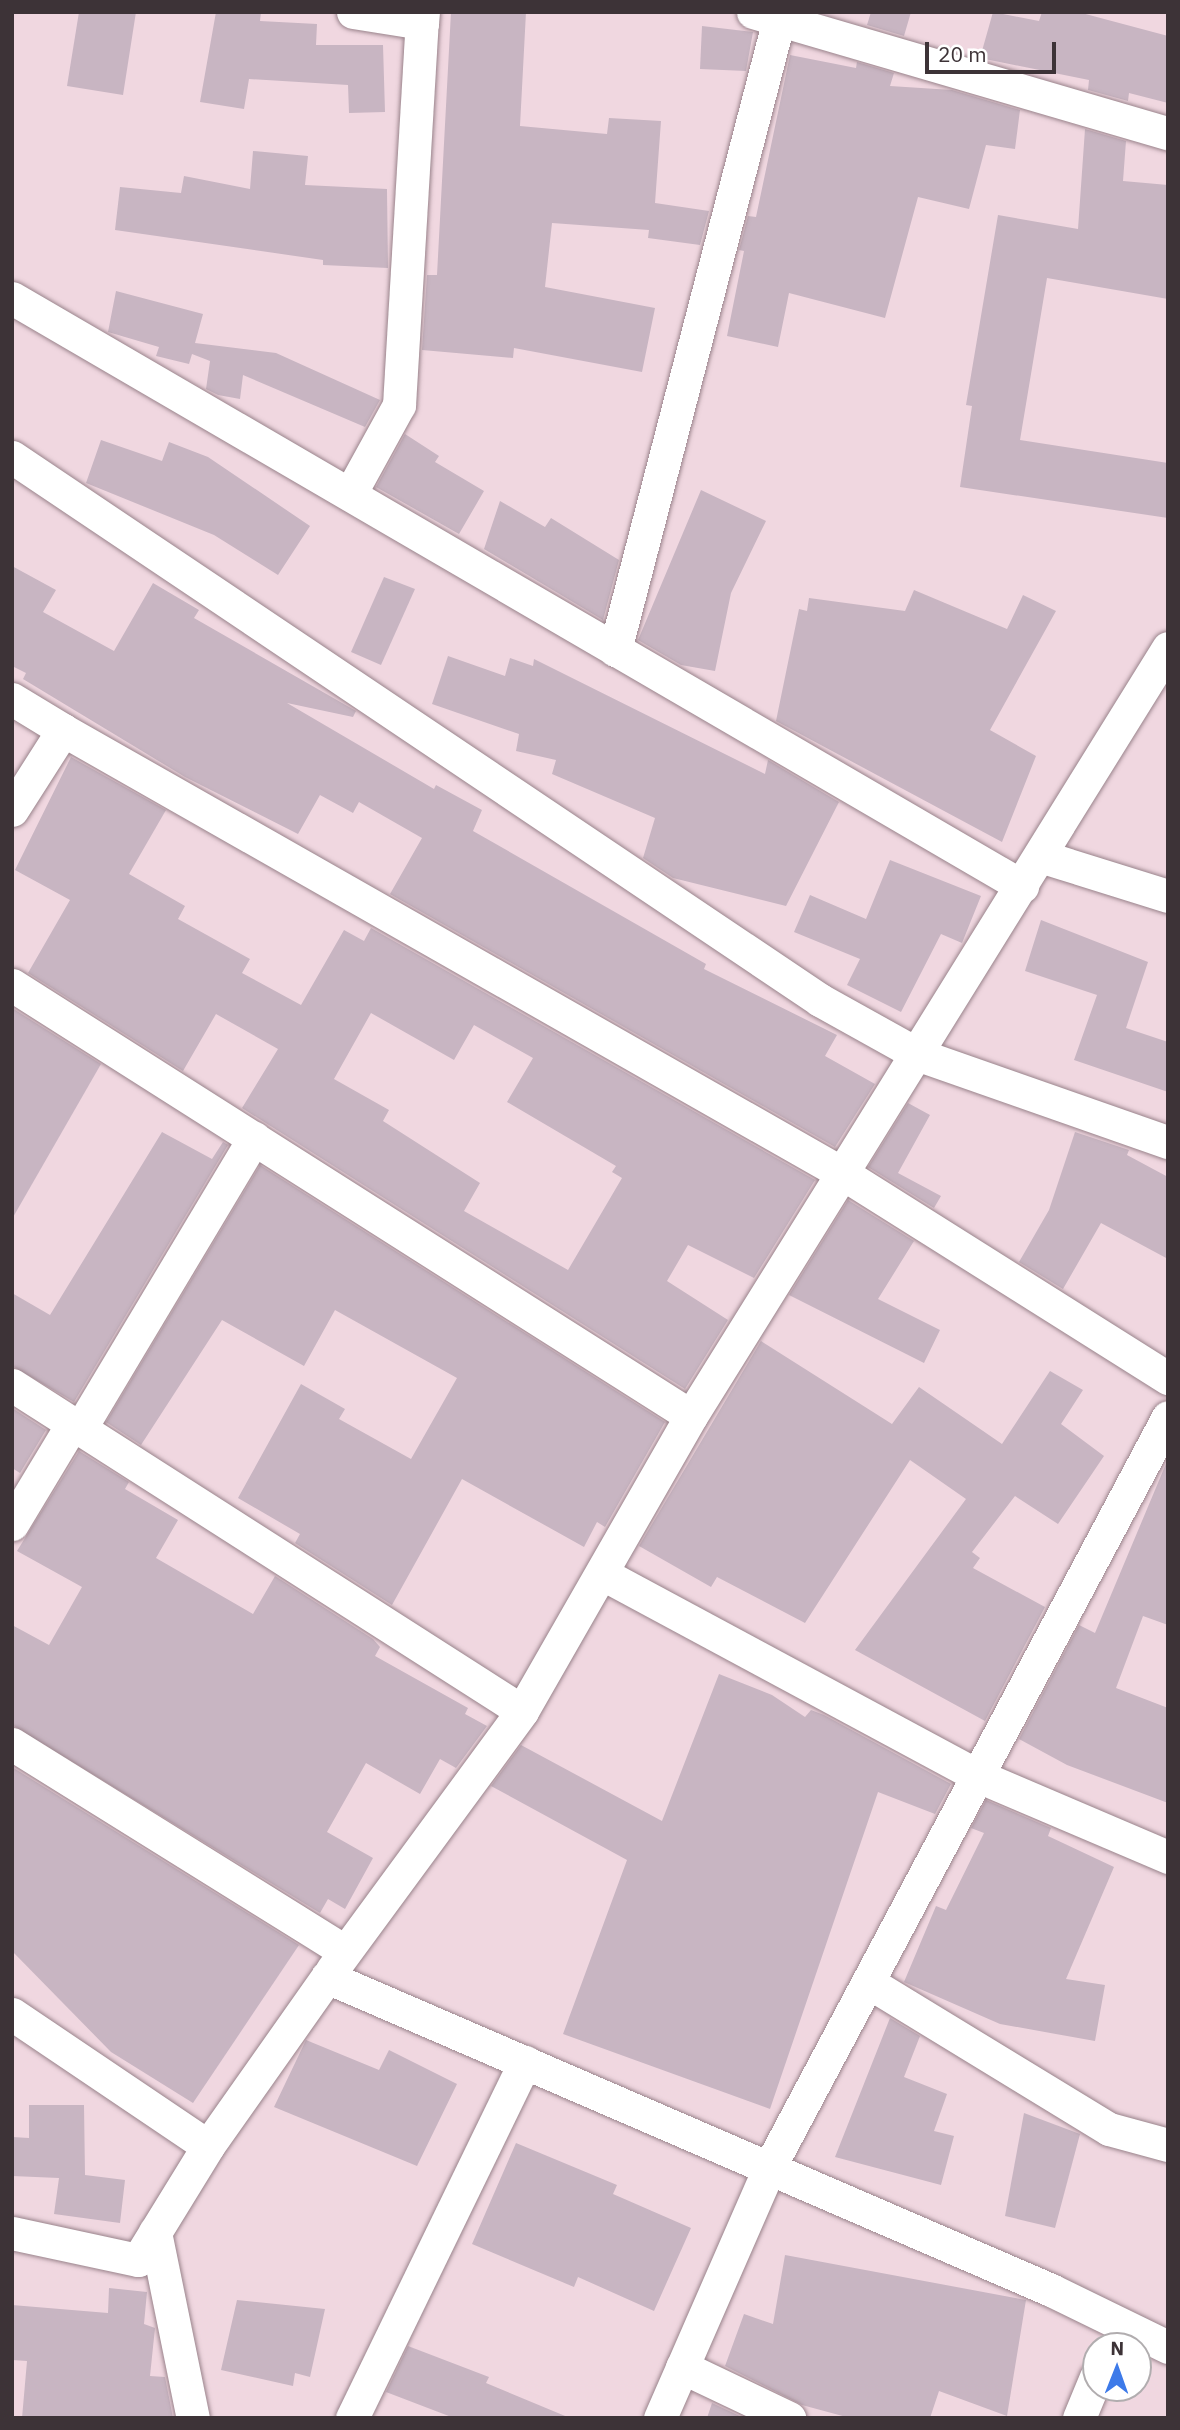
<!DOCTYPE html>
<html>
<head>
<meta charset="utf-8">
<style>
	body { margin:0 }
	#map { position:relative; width:1180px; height:2430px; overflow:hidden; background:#f0d7e0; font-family:"IBM Plex Sans",sans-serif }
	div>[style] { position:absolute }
	.building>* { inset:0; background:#c8b5c2 }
	.roads { filter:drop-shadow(0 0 2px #99838b) drop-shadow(0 0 2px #99838b) }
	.minor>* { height:33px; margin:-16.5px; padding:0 16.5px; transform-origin:16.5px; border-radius:16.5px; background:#fff }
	span { translate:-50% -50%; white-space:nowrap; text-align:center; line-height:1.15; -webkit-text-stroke:7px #fff; paint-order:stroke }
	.frame { position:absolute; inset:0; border:14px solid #3d3337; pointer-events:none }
	.north { position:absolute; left:1082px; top:2332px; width:70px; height:70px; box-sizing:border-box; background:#fff; border:2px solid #b1adaf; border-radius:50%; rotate:1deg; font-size:19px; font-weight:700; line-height:28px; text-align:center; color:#3d3337 }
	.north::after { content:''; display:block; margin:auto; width:24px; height:32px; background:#3d7ae9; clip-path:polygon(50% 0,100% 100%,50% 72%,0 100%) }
	.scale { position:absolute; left:925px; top:42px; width:131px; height:32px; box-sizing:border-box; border:4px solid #3d3337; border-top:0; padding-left:9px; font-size:21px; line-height:24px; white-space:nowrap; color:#3d3337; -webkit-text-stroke:5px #fff; paint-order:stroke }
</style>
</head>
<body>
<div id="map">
	<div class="building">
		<div style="clip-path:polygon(79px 12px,136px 12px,123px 95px,67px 86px)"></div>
		<div style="clip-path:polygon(216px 12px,261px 12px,260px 21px,317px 24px,316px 45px,383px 45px,385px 112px,349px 113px,348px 85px,249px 79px,244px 109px,200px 102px)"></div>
		<div style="clip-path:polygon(451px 12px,526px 12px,520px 126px,607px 134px,609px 118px,661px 121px,655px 203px,709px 211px,700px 245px,648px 238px,649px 230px,552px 223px,545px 287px,655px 308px,642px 372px,514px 348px,513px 358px,422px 350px,427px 275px,437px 275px)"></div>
		<div style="clip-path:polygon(871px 12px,911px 12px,904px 36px,867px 25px)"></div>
		<div style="clip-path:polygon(993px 12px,1039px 21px,1042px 12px,1078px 12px,1168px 36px,1168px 103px,1129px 93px,1128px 101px,1088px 90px,1089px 80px,980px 58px)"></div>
		<div style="clip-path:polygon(702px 26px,753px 32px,746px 71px,700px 69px)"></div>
		<div style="clip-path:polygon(790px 55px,856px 68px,857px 62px,894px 73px,890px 86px,952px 90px,1020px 110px,1015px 149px,986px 145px,969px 209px,918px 197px,885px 318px,789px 293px,778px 347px,727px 336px,744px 251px,739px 250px,748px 216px,756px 217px)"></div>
		<div style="clip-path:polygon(1085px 129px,1126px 141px,1123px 181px,1168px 185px,1168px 299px,1047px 278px,1020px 440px,1168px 463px,1168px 518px,960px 487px,972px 406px,966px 405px,998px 215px,1078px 229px)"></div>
		<div style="clip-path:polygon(253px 151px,308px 156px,305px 185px,387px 189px,388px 268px,323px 265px,323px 260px,115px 230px,120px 187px,181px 193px,184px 176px,250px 189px)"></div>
		<div style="clip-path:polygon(116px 291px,203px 314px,195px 343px,276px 353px,380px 400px,365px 427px,243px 375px,240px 399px,218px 395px,206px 389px,210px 361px,192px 354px,189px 364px,156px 356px,159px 347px,108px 332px)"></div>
		<div style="clip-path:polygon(405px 434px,439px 456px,435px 462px,484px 491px,459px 534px,376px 487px)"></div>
		<div style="clip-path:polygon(101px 440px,162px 461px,169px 442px,208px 457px,310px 526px,278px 575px,214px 535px,86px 483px)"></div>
		<div style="clip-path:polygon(701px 490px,766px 521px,731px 593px,715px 671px,681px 665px,638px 640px)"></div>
		<div style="clip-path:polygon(500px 501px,545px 527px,551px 518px,619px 560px,603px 620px,484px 549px)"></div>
		<div style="clip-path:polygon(12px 566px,56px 590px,43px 612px,114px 651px,153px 583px,199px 610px,194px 618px,356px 711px,353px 717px,287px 703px,434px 789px,436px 785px,482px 810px,473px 831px,706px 964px,704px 969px,837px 1035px,825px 1056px,875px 1084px,835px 1147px,390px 894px,422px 838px,359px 802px,353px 813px,320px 795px,298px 834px,185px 777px,23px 679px,26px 673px,12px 666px)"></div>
		<div style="clip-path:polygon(384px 577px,415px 589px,381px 665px,351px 652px)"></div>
		<div style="clip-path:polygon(914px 590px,1007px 629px,1023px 595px,1056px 611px,990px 730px,1036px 756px,1002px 842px,776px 721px,799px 609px,807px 611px,809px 598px,905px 611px)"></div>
		<div style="clip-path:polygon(448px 656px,505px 676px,510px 658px,533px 666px,534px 659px,765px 774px,768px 760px,839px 802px,786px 906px,673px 878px,643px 858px,655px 818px,552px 774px,556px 760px,516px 751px,519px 734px,432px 704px)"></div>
		<div style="clip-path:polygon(evenodd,71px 757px,166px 810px,129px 874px,185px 906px,178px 919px,250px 959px,242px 973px,301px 1005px,344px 930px,364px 941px,371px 928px,815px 1180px,754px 1278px,688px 1245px,667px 1281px,728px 1320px,685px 1389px,242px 1108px,278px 1049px,216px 1014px,183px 1071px,28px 973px,70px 900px,15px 870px,71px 757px,371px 1013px,454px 1060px,474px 1025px,533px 1058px,507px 1102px,616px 1166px,612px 1172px,622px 1178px,568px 1270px,464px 1211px,480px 1183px,383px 1121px,389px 1110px,334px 1079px,371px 1013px)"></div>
		<div style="clip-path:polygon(890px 860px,981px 896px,962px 943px,941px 934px,901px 1012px,847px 985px,860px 959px,794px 932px,810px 895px,866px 919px)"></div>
		<div style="clip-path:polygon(1041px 920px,1148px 962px,1126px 1028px,1168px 1042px,1168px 1092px,1074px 1060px,1097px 995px,1025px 971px)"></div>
		<div style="clip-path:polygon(12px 1008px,101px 1064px,12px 1219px)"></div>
		<div style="clip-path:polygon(908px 1103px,930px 1115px,898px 1173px,941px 1196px,934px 1208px,868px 1167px)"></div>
		<div style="clip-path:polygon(162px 1132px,212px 1159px,223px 1142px,228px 1145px,74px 1402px,12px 1366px,12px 1293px,50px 1315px)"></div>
		<div style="clip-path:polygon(1075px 1132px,1129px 1150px,1127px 1155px,1168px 1177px,1168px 1259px,1101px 1223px,1063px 1289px,1019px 1262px,1049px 1210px)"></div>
		<div style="clip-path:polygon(260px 1165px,665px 1422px,605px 1527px,597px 1522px,584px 1547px,462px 1479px,392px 1605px,295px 1543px,300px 1534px,238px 1498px,301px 1384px,345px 1409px,339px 1419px,411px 1459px,457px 1378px,335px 1310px,304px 1366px,222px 1320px,141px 1445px,106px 1422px)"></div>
		<div style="clip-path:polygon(848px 1200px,914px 1241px,878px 1299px,940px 1330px,924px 1363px,789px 1295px)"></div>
		<div style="clip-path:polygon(761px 1341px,892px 1424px,919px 1387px,1002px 1444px,1050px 1371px,1083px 1390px,1061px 1424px,1104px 1456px,1058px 1524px,1015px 1496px,972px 1552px,980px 1558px,973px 1568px,1045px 1607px,985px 1721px,855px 1650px,966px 1499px,910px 1460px,805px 1623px,717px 1577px,711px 1587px,639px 1546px)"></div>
		<div style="clip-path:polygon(12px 1408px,46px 1430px,20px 1473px,12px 1468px)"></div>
		<div style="clip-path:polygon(79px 1451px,129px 1482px,125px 1489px,178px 1520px,156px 1558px,253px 1614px,275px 1576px,373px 1639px,380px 1647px,375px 1656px,468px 1708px,465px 1714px,487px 1726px,456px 1768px,440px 1759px,420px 1794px,366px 1763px,327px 1832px,373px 1858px,345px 1909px,328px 1899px,320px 1913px,12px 1725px,12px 1625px,49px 1645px,82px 1587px,17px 1551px)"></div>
		<div style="clip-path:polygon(1168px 1459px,1168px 1625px,1143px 1616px,1116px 1688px,1168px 1708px,1168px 1803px,1067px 1765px,1019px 1739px,1079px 1625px,1095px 1633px)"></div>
		<div style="clip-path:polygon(719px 1674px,772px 1695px,805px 1717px,811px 1710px,824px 1715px,951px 1784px,935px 1814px,878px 1792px,770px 2109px,563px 2034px,627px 1860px,491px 1786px,521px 1745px,662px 1821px)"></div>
		<div style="clip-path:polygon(12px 1767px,299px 1945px,193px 2103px,111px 2052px,12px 1951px)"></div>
		<div style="clip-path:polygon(986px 1800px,1051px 1828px,1048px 1836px,1114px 1867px,1066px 1979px,1105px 1985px,1095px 2041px,1000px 2024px,904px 1982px,936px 1906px,946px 1910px,984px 1833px,971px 1828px)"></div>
		<div style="clip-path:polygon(890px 2018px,920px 2036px,904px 2077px,947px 2094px,934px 2131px,954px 2136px,941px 2185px,835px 2157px)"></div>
		<div style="clip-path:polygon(306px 2040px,379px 2070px,389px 2050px,457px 2084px,417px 2166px,274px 2107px)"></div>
		<div style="clip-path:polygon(29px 2105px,84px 2105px,85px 2175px,125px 2180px,120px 2223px,54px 2214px,59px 2178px,12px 2176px,12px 2137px,29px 2138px)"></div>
		<div style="clip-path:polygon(1024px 2113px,1080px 2134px,1055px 2228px,1005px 2216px)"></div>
		<div style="clip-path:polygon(516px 2143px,617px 2185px,613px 2194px,691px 2228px,654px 2311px,578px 2277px,574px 2287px,472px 2244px)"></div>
		<div style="clip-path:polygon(785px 2255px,1026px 2300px,1007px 2416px,939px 2391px,930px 2418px,850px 2418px,802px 2405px,725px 2366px,744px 2314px,773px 2324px)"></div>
		<div style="clip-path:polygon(109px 2288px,147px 2292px,144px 2324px,155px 2328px,150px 2376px,165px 2377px,173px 2418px,22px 2418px,27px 2361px,12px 2360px,12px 2305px,108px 2313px)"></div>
		<div style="clip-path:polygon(237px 2300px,325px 2309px,310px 2377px,295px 2373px,293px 2386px,221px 2370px)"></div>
		<div style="clip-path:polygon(408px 2346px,489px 2377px,486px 2383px,570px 2418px,454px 2418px,386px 2392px)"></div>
		<div style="clip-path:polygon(712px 2403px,744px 2418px,707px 2418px)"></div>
	</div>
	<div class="roads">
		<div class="minor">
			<div style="left:353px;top:12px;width:70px;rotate:9.1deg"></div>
			<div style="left:422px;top:23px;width:11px;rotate:-85deg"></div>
			<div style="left:753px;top:12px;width:432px;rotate:16.3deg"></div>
			<div style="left:12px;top:298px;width:1169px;rotate:30.21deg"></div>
			<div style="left:12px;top:457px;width:974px;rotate:33.9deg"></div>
			<div style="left:820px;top:1000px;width:113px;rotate:29.1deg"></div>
			<div style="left:919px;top:1055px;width:264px;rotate:19.3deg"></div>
			<div style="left:350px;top:494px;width:102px;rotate:-61.2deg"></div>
			<div style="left:399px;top:405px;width:383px;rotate:-86.6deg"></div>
			<div style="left:615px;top:650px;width:652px;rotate:-75.43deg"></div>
			<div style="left:12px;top:699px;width:60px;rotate:31.3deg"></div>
			<div style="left:12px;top:810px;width:95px;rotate:-57.5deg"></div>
			<div style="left:63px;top:730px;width:896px;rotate:29.63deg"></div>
			<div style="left:842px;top:1173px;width:618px;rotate:-58.16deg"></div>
			<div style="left:1040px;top:856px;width:134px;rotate:17.4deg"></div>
			<div style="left:12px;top:985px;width:804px;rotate:32.41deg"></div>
			<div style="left:691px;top:1416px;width:286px;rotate:-58.1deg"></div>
			<div style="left:842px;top:1173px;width:385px;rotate:32.2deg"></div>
			<div style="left:12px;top:1385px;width:605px;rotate:32.59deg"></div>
			<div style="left:522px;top:1711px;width:340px;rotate:-60.2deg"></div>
			<div style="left:81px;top:1427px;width:337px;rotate:-59.1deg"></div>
			<div style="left:12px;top:1524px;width:118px;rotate:-58.9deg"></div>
			<div style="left:603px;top:1574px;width:426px;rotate:28.3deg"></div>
			<div style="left:978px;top:1776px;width:207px;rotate:23.1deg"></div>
			<div style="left:12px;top:1744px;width:392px;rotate:31.9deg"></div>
			<div style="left:332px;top:1970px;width:321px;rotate:-53.7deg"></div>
			<div style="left:868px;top:1982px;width:282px;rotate:31.4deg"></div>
			<div style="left:1109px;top:2129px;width:61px;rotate:15.2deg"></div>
			<div style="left:12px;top:2014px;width:236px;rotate:34deg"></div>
			<div style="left:208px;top:2146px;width:207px;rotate:-54.8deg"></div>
			<div style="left:327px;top:1977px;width:789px;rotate:23.38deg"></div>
			<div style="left:1051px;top:2290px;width:130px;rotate:26deg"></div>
			<div style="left:155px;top:2232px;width:190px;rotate:78.5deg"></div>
			<div style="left:12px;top:2233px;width:129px;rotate:12.1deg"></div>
			<div style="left:138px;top:2260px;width:134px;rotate:-58.4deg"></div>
			<div style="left:682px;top:2367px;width:119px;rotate:25.5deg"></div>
			<div style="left:352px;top:2418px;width:396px;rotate:-64.1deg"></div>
			<div style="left:660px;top:2418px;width:273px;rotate:-66.4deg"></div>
			<div style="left:769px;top:2168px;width:850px;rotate:-62.02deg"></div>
			<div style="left:1079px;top:2418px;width:44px;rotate:-67.5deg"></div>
		</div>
	</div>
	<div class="frame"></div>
	<div class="north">N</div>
	<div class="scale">20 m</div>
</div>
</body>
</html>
